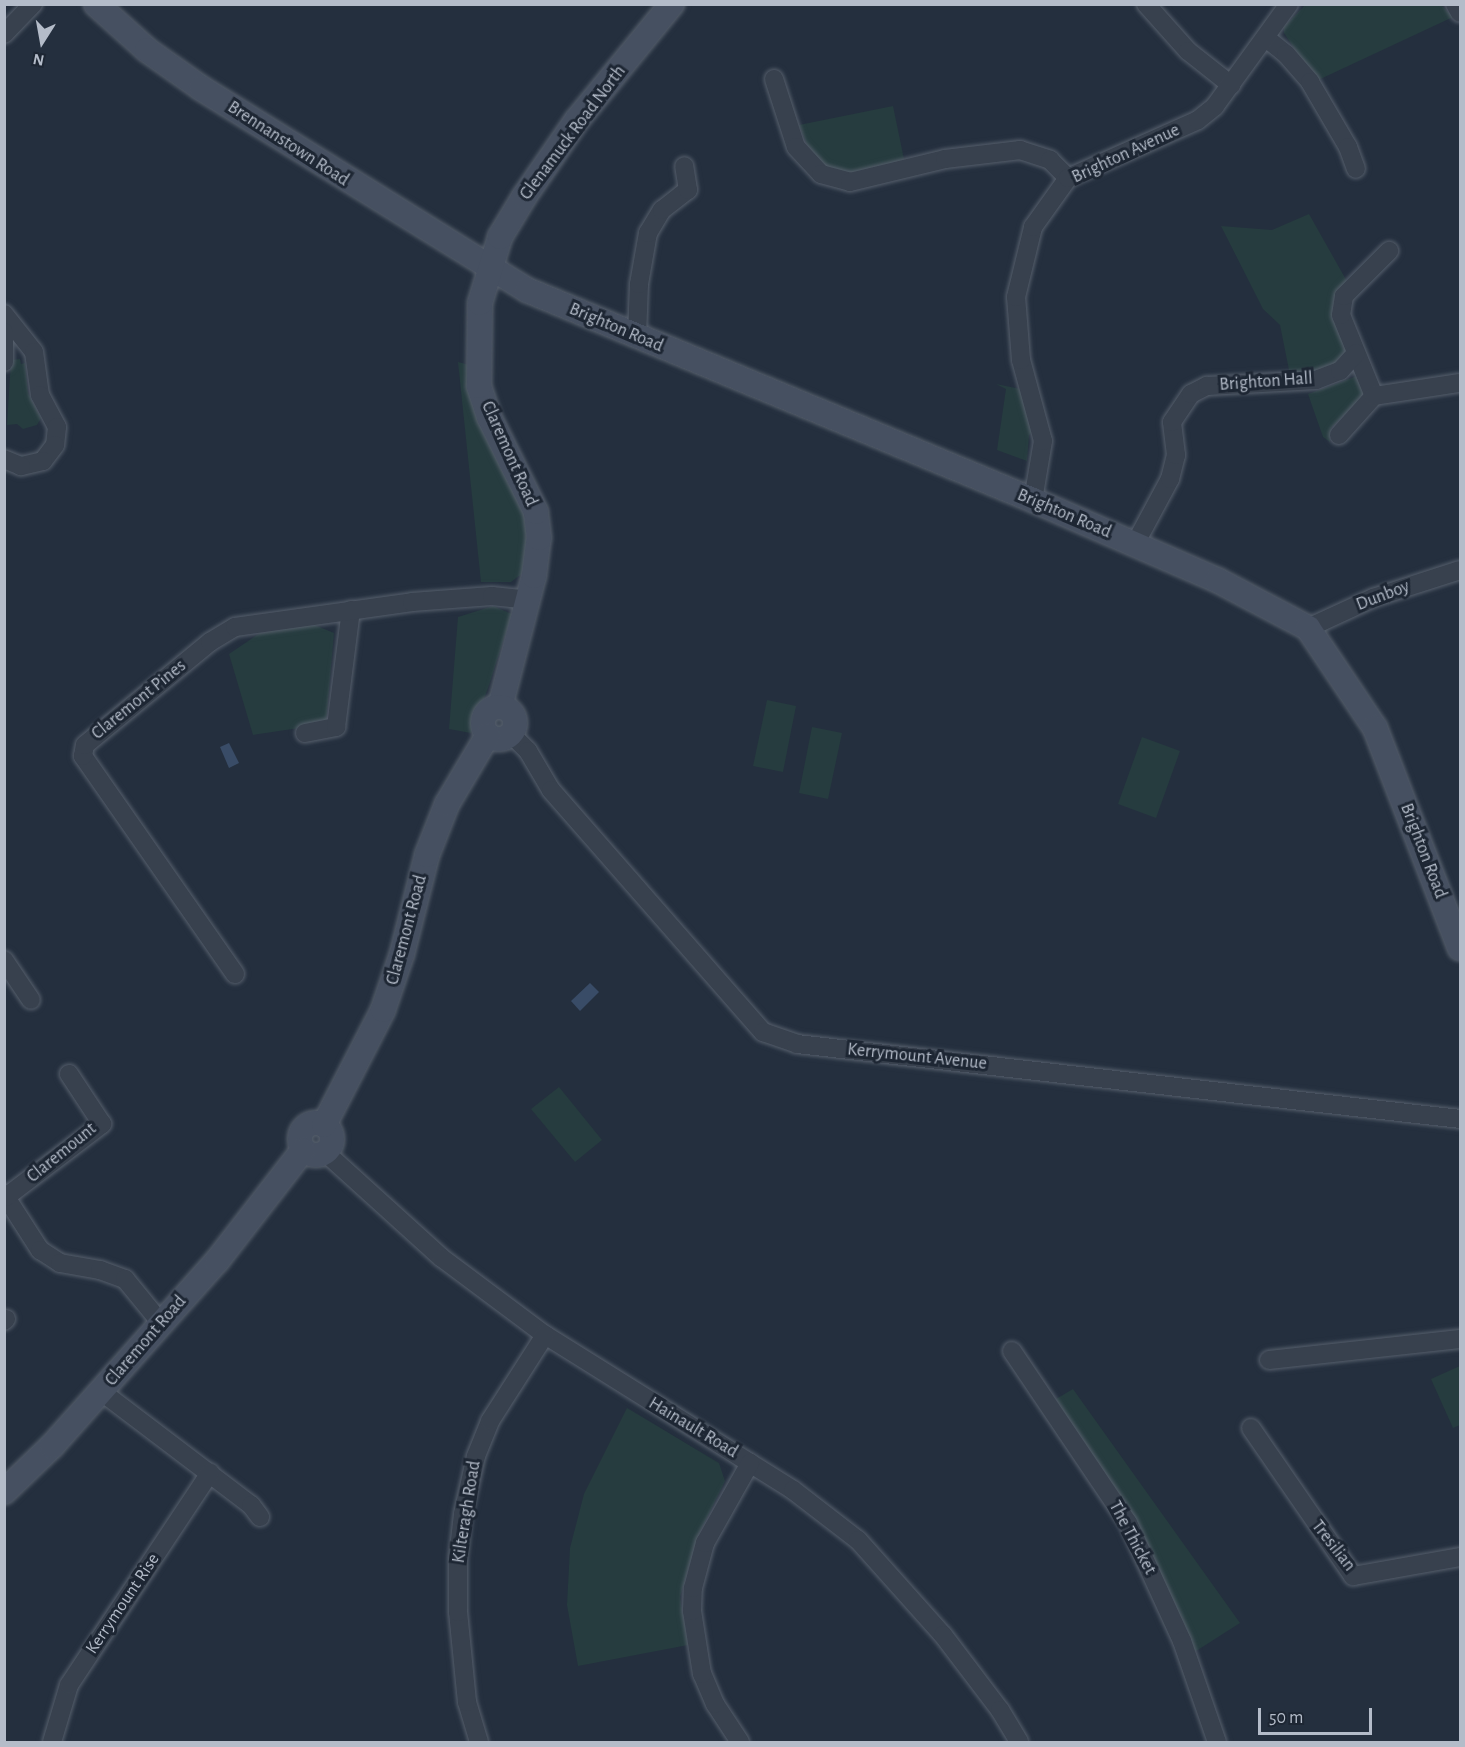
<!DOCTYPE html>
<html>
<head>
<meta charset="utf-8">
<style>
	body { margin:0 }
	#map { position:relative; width:1465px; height:1747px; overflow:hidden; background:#242f3e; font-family:"Alegreya Sans",sans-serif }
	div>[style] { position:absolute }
	.green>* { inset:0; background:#263c3f }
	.water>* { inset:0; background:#394c67 }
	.roads { filter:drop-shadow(0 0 2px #565f6c) drop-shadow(0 0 2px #565f6c) }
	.street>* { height:18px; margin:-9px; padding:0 9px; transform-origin:9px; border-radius:9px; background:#38414e }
	.secondary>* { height:24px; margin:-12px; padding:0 12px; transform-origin:12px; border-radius:12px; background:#465061 }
	.secondary>.ring { margin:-12px; padding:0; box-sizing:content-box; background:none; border:24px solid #465061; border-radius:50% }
	span { translate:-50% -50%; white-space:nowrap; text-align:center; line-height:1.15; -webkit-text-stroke:6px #1d2633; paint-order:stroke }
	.street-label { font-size:18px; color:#b4bcc9 }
	.frame { position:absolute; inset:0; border:6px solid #b4bcc9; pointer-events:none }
	.north { position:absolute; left:12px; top:12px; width:60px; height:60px; -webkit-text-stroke:4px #1d2633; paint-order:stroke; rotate:191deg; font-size:16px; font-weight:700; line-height:24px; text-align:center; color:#b4bcc9 }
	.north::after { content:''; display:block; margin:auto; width:21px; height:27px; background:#b4bcc9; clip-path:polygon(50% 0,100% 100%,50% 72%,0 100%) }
	.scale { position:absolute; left:1258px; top:1708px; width:114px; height:27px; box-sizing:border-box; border:3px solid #b4bcc9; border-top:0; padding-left:8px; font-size:18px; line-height:21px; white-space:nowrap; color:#b4bcc9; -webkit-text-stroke:4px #1d2633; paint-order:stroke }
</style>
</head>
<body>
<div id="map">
	<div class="green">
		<div style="clip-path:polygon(1305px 5px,1441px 5px,1453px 17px,1316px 81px,1284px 33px,1284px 27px)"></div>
		<div style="clip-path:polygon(893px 106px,905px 164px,856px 176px,828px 171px,808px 147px,799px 125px)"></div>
		<div style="clip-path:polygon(1309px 214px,1349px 285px,1342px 296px,1354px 346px,1335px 369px,1290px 375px,1280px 325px,1263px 309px,1221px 226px,1272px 230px)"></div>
		<div style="clip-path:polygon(20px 359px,21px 364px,25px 363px,28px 393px,41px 418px,37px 425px,23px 429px,17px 424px,7px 425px,11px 360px)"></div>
		<div style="clip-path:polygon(458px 362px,473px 366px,488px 434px,501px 469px,534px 524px,532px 566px,511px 582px,481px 582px)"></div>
		<div style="clip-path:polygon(1360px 375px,1375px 384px,1331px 428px,1330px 442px,1323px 437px,1308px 394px)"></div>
		<div style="clip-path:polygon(996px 384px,1021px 389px,1034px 430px,1029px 435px,1027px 461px,997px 450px,1006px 389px)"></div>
		<div style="clip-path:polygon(493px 606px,512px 614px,488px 688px,471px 733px,449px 729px,458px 617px)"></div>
		<div style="clip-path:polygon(312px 624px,334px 633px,326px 724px,253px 735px,229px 654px,260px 633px)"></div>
		<div style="clip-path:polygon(767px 700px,796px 706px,783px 772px,753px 766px)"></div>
		<div style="clip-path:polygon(812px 727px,842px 733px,828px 799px,799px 793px)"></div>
		<div style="clip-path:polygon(1142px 737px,1180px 751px,1156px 818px,1118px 804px)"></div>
		<div style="clip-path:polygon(559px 1087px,602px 1140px,575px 1162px,531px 1109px)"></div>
		<div style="clip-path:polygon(1460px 1366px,1460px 1425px,1453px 1428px,1431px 1379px)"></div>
		<div style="clip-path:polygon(1073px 1389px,1240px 1623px,1193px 1653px,1056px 1399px)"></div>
		<div style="clip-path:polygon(627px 1408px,719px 1463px,725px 1481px,699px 1534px,680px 1597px,688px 1645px,578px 1666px,567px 1605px,570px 1548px,584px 1494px)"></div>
	</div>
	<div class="water">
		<div style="clip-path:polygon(229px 743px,239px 763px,229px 768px,220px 747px)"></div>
		<div style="clip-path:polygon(590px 983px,599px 992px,580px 1011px,571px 1001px)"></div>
	</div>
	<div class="roads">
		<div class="street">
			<div style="left:1146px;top:4px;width:63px;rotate:48.2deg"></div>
			<div style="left:1188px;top:51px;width:55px;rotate:38.3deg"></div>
			<div style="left:1455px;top:4px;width:10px;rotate:61deg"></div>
			<div style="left:4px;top:34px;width:42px;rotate:-46deg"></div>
			<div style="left:1266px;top:38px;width:26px;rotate:39deg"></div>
			<div style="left:1286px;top:54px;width:37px;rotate:49deg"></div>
			<div style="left:1310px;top:82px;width:75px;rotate:59.7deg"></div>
			<div style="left:1348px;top:147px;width:23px;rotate:70deg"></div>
			<div style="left:774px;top:79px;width:71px;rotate:72.1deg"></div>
			<div style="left:796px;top:147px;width:37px;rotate:47deg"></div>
			<div style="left:821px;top:174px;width:30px;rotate:15deg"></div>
			<div style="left:850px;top:182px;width:98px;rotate:-13.6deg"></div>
			<div style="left:945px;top:159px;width:76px;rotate:-6.8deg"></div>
			<div style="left:1020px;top:150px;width:32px;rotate:18deg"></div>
			<div style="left:1050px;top:160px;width:25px;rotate:45deg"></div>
			<div style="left:4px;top:314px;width:48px;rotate:51.7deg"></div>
			<div style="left:34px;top:352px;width:43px;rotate:82.1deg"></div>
			<div style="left:40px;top:395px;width:36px;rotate:62deg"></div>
			<div style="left:57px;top:427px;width:18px;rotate:96deg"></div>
			<div style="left:55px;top:445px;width:20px;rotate:127deg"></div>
			<div style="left:43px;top:461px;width:23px;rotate:167deg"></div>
			<div style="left:21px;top:466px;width:18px;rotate:-158deg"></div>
			<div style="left:4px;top:332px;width:30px;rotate:90deg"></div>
			<div style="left:637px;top:336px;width:52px;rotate:-87.8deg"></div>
			<div style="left:639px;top:284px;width:52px;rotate:-80deg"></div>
			<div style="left:648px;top:233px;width:27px;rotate:-59deg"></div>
			<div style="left:662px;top:210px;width:33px;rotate:-38deg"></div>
			<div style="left:688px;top:190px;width:24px;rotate:-99deg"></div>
			<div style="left:1374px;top:396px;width:87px;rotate:-112.2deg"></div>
			<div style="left:1341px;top:315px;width:19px;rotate:-81deg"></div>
			<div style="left:1344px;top:296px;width:64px;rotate:-45deg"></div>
			<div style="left:1339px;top:435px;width:52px;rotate:-48.1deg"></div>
			<div style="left:1374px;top:396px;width:86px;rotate:-8.7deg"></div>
			<div style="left:1033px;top:500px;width:60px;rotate:-80.4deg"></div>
			<div style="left:1043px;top:441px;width:84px;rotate:-105.2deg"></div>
			<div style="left:1021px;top:360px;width:63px;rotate:-94.5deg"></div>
			<div style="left:1016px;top:297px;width:72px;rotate:-76.3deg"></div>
			<div style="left:1033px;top:227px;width:60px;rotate:-54.5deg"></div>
			<div style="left:1068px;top:178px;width:142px;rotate:-24deg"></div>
			<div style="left:1198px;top:120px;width:22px;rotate:-39deg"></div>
			<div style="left:1215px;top:106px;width:126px;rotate:-54deg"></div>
			<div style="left:1135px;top:544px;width:74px;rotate:-61.7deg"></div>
			<div style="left:1170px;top:479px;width:25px;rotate:-76deg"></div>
			<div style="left:1176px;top:455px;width:33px;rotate:-97deg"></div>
			<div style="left:1172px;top:422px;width:34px;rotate:-56deg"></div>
			<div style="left:1191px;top:394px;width:18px;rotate:-27deg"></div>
			<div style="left:1207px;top:386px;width:109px;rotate:-3.2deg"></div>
			<div style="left:1316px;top:380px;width:26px;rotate:-21deg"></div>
			<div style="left:1340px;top:371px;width:24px;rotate:-48deg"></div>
			<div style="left:1308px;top:628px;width:72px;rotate:-24.8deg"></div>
			<div style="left:1373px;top:598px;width:91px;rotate:-17.8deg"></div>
			<div style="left:305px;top:733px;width:32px;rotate:-11deg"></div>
			<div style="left:336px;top:727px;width:118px;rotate:-82.7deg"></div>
			<div style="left:511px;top:734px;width:24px;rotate:45deg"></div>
			<div style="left:528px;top:751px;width:45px;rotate:59.5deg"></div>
			<div style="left:551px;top:790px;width:322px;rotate:48.8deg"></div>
			<div style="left:763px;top:1032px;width:36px;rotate:19deg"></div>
			<div style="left:797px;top:1044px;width:667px;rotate:6.45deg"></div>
			<div style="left:4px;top:960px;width:48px;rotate:56deg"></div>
			<div style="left:235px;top:974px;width:266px;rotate:-124.9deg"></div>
			<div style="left:83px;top:756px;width:11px;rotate:-80deg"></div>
			<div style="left:85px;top:745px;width:162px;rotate:-39.5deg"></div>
			<div style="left:210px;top:642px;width:29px;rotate:-31deg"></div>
			<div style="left:235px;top:627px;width:179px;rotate:-8deg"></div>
			<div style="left:412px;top:602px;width:80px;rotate:-4.3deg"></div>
			<div style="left:492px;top:596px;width:36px;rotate:6deg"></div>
			<div style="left:326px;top:1153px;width:156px;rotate:42.2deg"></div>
			<div style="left:442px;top:1258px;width:129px;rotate:36.8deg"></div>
			<div style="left:545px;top:1335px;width:292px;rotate:32deg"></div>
			<div style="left:793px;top:1490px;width:82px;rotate:37.6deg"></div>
			<div style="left:858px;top:1540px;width:127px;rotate:48.2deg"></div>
			<div style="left:943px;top:1635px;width:94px;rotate:52.8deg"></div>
			<div style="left:1000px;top:1710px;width:37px;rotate:59deg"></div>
			<div style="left:4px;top:1194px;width:67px;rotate:57.3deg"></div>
			<div style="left:40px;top:1250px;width:24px;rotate:33deg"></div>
			<div style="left:60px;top:1263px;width:41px;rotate:9.9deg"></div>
			<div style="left:100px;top:1270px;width:27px;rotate:20deg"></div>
			<div style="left:125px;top:1279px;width:57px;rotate:50.7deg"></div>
			<div style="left:6px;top:1197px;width:121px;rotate:-37.2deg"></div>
			<div style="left:102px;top:1124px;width:60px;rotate:-123.4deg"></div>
			<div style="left:4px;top:1321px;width:3px;rotate:-45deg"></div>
			<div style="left:1012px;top:1351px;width:207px;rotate:56deg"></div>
			<div style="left:1128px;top:1523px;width:130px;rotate:65.4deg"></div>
			<div style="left:1182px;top:1641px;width:107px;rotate:70.9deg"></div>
			<div style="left:1269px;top:1360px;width:192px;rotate:-6.3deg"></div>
			<div style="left:102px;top:1392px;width:187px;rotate:37.2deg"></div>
			<div style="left:251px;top:1505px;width:15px;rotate:53deg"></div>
			<div style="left:1251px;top:1428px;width:180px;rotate:55.4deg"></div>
			<div style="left:1353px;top:1576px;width:109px;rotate:-10.1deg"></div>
			<div style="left:52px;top:1742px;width:59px;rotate:-73.4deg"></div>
			<div style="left:69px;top:1685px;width:255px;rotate:-56.4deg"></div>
			<div style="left:479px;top:1742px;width:42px;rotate:-106.7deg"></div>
			<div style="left:467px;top:1702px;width:90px;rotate:-95.7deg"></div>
			<div style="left:458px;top:1612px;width:54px;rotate:-90deg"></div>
			<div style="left:458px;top:1558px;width:44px;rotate:-83.5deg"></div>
			<div style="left:463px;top:1514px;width:59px;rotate:-77.4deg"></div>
			<div style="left:476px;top:1456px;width:38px;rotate:-68deg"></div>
			<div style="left:490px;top:1421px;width:102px;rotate:-57.4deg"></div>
			<div style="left:740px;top:1742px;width:45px;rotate:-123.3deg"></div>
			<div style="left:715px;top:1704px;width:33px;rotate:-113deg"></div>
			<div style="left:702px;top:1674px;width:64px;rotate:-99deg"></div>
			<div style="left:692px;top:1611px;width:23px;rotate:-88deg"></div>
			<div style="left:693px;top:1588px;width:47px;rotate:-75.1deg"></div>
			<div style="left:705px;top:1543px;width:92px;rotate:-60.6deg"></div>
		</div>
		<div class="secondary">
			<div style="left:96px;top:4px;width:69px;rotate:42deg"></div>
			<div style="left:147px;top:50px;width:66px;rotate:35.1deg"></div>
			<div style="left:201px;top:88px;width:384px;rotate:31.8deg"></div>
			<div style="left:527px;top:290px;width:548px;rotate:22.54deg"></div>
			<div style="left:1033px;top:500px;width:201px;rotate:23.5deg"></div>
			<div style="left:1217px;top:580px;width:103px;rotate:27.8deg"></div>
			<div style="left:1308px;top:628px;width:120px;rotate:56.2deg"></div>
			<div style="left:1375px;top:728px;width:236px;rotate:68.9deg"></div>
			<div style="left:500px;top:707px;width:135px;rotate:-75.5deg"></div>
			<div style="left:534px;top:576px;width:38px;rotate:-83deg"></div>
			<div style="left:539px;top:538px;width:26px;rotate:-97deg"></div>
			<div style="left:536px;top:512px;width:106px;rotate:-116.3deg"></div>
			<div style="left:489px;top:417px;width:33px;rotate:-108deg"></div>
			<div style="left:479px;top:386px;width:83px;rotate:-89.3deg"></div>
			<div style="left:480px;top:303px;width:69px;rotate:-73.1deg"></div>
			<div style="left:500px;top:237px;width:47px;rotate:-59deg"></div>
			<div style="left:524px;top:197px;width:93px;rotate:-55.5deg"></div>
			<div style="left:577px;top:120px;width:150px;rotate:-50.7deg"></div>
			<div class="ring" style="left:483px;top:707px;width:8px;height:8px"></div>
			<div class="ring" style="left:300px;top:1123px;width:8px;height:8px"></div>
			<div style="left:324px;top:1125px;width:129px;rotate:-62.8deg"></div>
			<div style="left:383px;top:1010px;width:59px;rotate:-71.3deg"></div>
			<div style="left:402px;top:954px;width:102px;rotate:-75.8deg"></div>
			<div style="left:427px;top:855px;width:55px;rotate:-68.6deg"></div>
			<div style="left:447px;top:804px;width:80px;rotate:-59.3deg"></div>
			<div style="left:4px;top:1492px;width:66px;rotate:-43.8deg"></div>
			<div style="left:52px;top:1446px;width:248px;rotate:-48.3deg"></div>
			<div style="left:217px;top:1261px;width:140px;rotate:-52.2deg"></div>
		</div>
	</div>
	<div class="street-label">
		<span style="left:573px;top:133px;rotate:-53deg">Glenamuck Road North</span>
		<span style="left:288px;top:144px;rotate:33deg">Brennanstown Road</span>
		<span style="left:1126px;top:154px;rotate:-25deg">Brighton Avenue</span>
		<span style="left:616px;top:328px;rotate:23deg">Brighton Road</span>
		<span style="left:1266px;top:382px;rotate:-4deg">Brighton Hall</span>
		<span style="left:509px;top:454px;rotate:66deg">Claremont Road</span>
		<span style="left:1064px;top:514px;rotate:23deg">Brighton Road</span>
		<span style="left:1383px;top:596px;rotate:-21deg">Dunboy</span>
		<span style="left:139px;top:700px;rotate:-39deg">Claremont Pines</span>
		<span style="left:1423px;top:851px;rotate:69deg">Brighton Road</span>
		<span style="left:407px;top:930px;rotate:-75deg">Claremont Road</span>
		<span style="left:917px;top:1057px;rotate:6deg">Kerrymount Avenue</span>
		<span style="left:62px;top:1153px;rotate:-39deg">Claremount</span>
		<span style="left:146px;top:1341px;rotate:-49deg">Claremont Road</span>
		<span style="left:693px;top:1428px;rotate:31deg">Hainault Road</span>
		<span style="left:467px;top:1512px;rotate:-81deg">Kilteragh Road</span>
		<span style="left:1132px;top:1538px;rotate:62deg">The Thicket</span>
		<span style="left:1333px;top:1546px;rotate:52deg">Tresilian</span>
		<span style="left:123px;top:1604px;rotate:-56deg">Kerrymount Rise</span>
	</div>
	<div class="frame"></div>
	<div class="north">N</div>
	<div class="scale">50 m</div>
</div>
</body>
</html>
